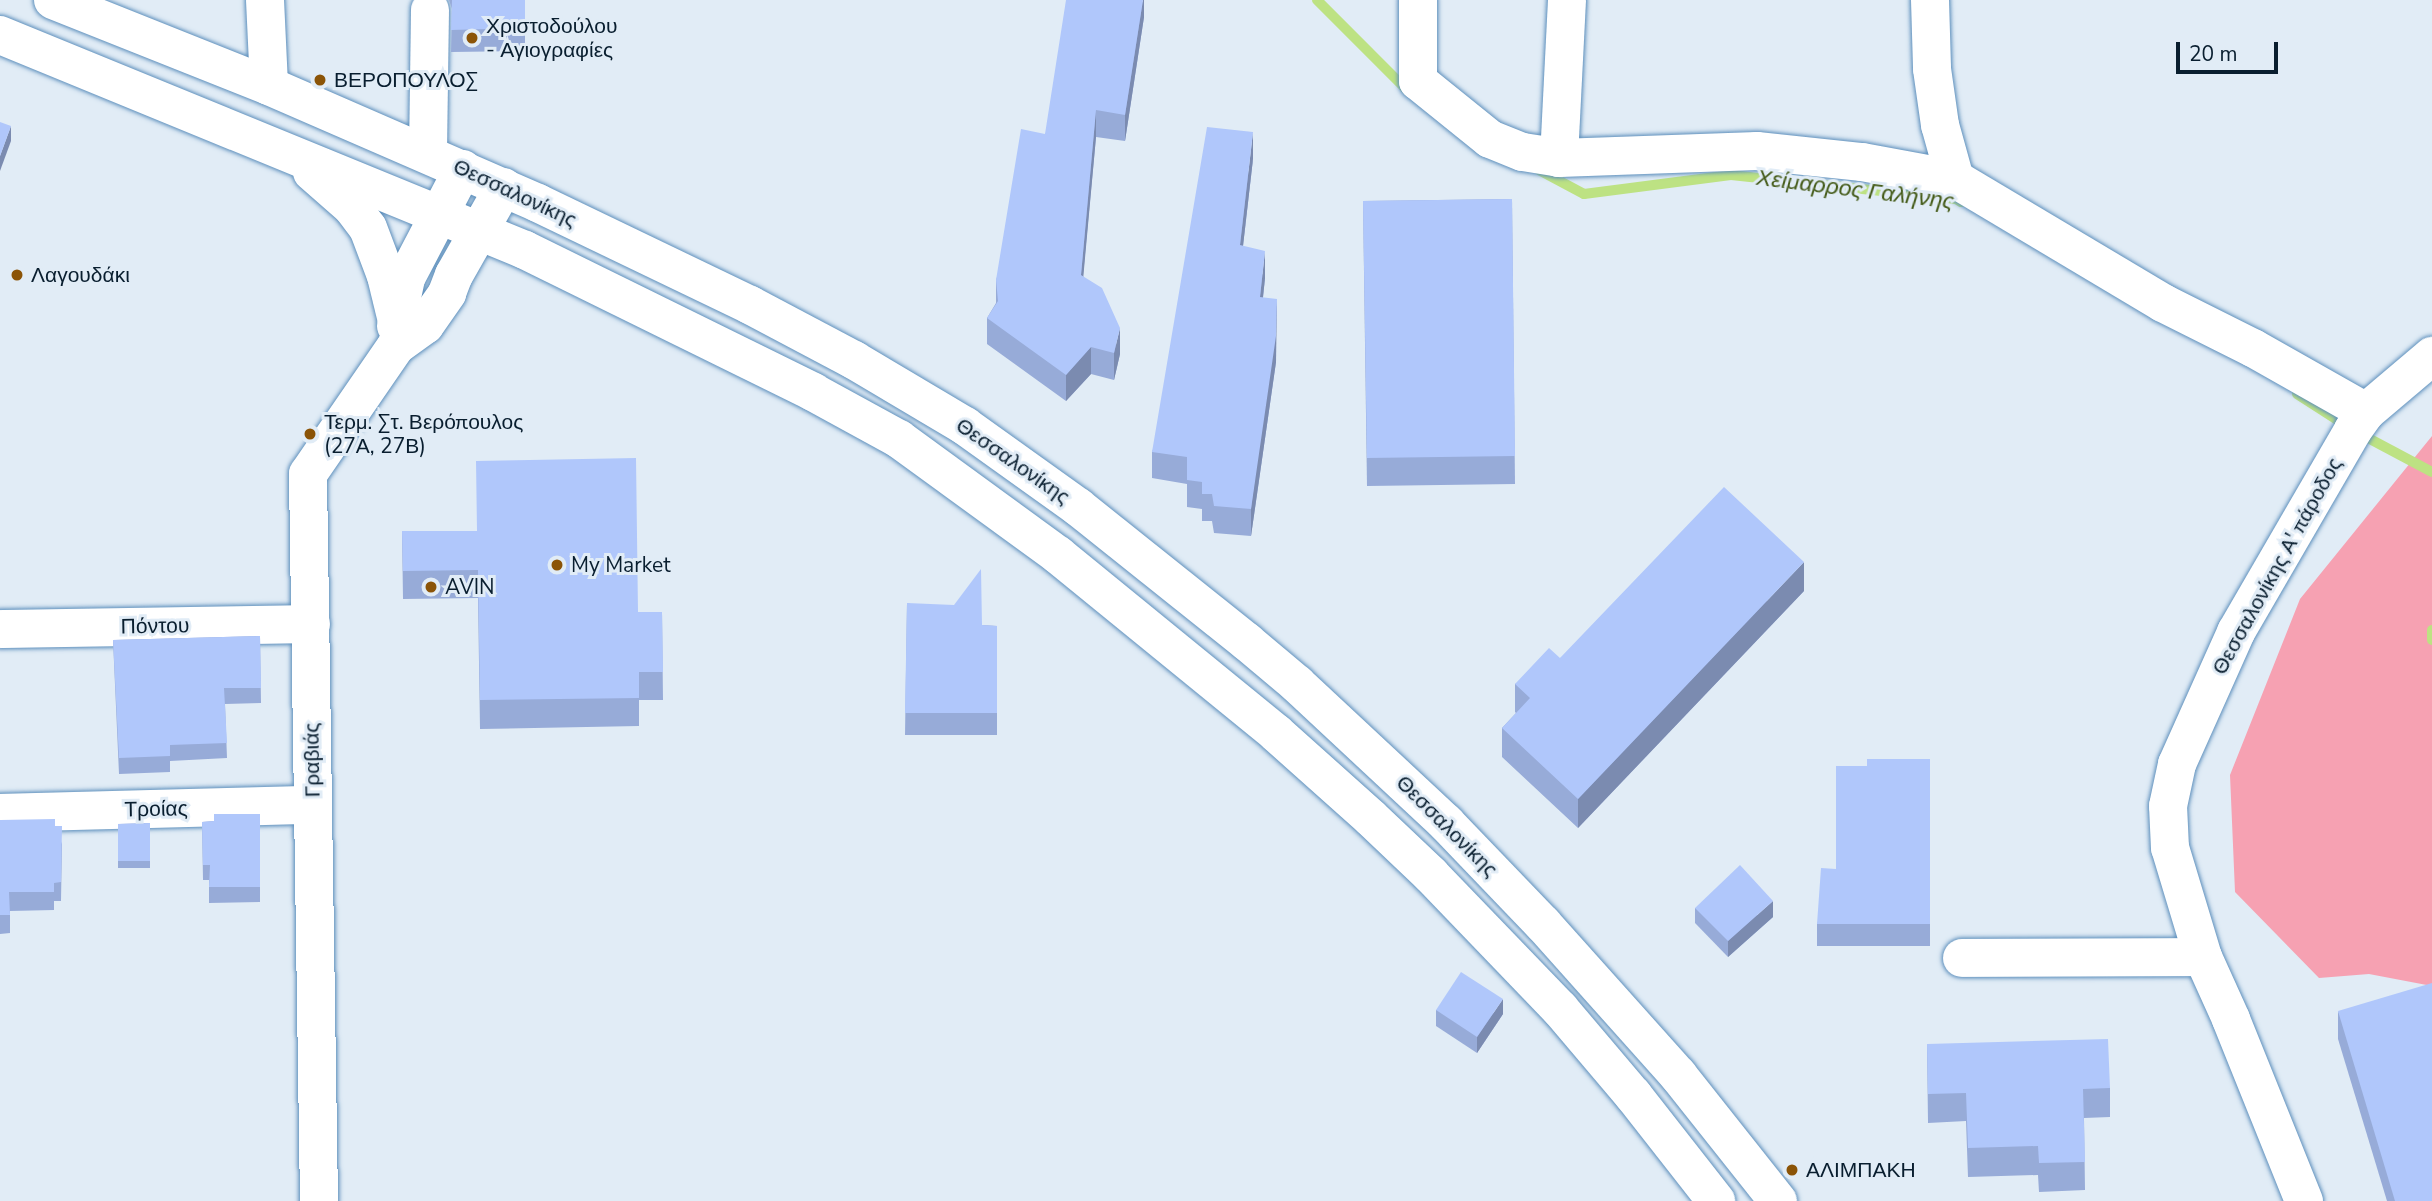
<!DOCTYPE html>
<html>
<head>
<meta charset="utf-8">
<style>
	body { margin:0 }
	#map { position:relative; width:2432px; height:1201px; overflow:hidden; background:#e1ecf6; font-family:"Nunito Sans",sans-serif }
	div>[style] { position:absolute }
	.green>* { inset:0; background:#f6a1b2 }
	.stream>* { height:10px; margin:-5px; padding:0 5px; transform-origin:5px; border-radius:5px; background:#bde283 }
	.roads { filter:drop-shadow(0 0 2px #5d8fbc) drop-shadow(0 0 2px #5d8fbc) }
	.minor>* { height:38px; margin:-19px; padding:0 19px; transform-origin:19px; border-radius:19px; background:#fff }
	.tertiary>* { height:38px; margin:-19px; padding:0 19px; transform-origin:19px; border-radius:19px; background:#fff }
	.secondary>* { height:38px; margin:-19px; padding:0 19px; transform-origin:19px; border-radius:19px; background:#fff }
	.wall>* { inset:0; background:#97abd8 }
	.shaded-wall>* { inset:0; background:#7b8bb0 }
	.building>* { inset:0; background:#b0c7fb }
	.dots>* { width:19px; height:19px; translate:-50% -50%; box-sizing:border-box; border:4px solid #e1ecf6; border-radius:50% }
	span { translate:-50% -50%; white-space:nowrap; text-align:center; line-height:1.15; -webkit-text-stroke:6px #e1ecf6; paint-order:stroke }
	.poi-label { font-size:21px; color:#091e2f }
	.left { translate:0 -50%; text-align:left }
	.street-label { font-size:21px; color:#091e2f }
	.water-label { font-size:23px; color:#435a17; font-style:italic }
	.scale { position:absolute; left:2176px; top:42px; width:102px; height:32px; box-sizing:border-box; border:4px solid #091e2f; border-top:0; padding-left:9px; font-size:21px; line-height:24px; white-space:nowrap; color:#091e2f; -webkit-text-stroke:5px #e1ecf6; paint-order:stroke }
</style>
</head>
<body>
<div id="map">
	<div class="green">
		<div style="clip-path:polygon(2432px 436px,2432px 986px,2369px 974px,2319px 978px,2235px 892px,2230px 775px,2300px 599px)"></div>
	</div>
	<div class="stream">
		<div style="left:1317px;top:0;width:130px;rotate:45deg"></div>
		<div style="left:1539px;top:170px;width:51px;rotate:28.1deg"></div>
		<div style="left:1584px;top:194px;width:148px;rotate:-7.4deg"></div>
		<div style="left:1731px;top:175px;width:226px;rotate:6.1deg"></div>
		<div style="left:1956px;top:199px;width:6px;rotate:31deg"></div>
		<div style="left:2297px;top:394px;width:67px;rotate:32.7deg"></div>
		<div style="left:2353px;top:430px;width:89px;rotate:28deg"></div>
		<div style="left:2432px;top:630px;width:10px;rotate:90deg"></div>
	</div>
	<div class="roads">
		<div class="minor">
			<div style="left:265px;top:0;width:86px;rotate:87.3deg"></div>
			<div style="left:1418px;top:0;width:81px;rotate:90deg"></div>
			<div style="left:1418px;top:81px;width:92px;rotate:38.9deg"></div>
			<div style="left:1490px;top:139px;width:35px;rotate:22deg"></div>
			<div style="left:1523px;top:152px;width:36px;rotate:9deg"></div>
			<div style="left:1559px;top:158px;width:198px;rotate:-2deg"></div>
			<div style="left:1757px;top:151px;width:106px;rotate:6deg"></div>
			<div style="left:1862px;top:162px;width:95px;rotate:10.4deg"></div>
			<div style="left:1930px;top:0;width:69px;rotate:88.3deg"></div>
			<div style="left:1932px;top:69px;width:57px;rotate:81.9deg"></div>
			<div style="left:1940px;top:125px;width:56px;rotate:74.5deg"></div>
			<div style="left:1955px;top:179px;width:242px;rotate:30.8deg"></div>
			<div style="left:2163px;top:303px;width:101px;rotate:26.6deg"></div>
			<div style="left:2253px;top:348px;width:130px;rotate:29.5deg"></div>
			<div style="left:428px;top:153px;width:143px;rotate:-89.2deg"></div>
			<div style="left:1559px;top:158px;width:158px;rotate:-87.1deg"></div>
			<div style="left:0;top:629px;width:311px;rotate:-0.9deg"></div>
			<div style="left:0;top:813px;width:313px;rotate:-1.5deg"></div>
			<div style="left:1962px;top:958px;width:241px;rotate:-0.2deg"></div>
		</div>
		<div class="tertiary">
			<div style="left:396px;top:326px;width:49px;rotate:-78.2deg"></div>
			<div style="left:406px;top:278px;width:123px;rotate:-62.4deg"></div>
			<div style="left:319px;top:1201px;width:727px;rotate:-90.87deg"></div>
			<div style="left:308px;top:474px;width:155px;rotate:-55.5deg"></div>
			<div style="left:396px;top:346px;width:36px;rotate:-36deg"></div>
			<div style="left:425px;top:325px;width:39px;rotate:-55deg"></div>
			<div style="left:447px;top:293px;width:19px;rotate:-69deg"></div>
			<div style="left:454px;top:275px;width:101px;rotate:-60.4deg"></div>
			<div style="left:2304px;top:1201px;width:196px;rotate:-111.9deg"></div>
			<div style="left:2231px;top:1019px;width:68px;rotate:-114.3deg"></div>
			<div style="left:2203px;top:957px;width:114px;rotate:-106.8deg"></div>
			<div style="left:2170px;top:848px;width:42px;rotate:-92.7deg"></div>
			<div style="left:2168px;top:806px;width:43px;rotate:-77.9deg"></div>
			<div style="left:2177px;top:764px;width:145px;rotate:-65.9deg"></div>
			<div style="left:2236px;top:632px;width:233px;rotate:-59.9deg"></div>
			<div style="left:2353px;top:430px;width:22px;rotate:-54deg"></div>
			<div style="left:2366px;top:412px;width:87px;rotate:-40.3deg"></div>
		</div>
		<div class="secondary">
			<div style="left:53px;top:0;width:232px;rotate:21.7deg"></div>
			<div style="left:269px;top:86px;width:293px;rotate:23.5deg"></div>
			<div style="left:538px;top:203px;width:235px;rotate:25.7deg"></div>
			<div style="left:750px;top:305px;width:118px;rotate:27.9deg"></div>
			<div style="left:854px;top:360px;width:129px;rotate:30.7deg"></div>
			<div style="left:965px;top:426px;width:139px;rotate:35.6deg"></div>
			<div style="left:1078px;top:507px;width:216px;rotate:38.6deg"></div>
			<div style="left:1247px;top:642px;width:65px;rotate:40deg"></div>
			<div style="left:1297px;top:684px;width:204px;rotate:43deg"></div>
			<div style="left:1446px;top:823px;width:140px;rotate:46.2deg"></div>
			<div style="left:1543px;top:924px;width:203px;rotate:48.2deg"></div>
			<div style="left:1678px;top:1075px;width:161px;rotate:51.6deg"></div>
			<div style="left:0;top:35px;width:567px;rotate:22.27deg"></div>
			<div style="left:525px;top:250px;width:321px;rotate:26.2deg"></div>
			<div style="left:813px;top:392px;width:98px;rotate:28.7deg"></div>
			<div style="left:899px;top:439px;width:197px;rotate:36.1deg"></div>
			<div style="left:1058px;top:555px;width:281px;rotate:39.2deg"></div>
			<div style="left:1276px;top:733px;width:127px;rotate:41.8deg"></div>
			<div style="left:1371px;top:818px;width:83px;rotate:43.5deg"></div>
			<div style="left:1431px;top:875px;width:186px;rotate:46.1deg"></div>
			<div style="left:1560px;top:1009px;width:113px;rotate:49.7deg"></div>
			<div style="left:1633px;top:1095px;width:135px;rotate:51.9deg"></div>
			<div style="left:312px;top:172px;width:53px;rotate:41.2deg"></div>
			<div style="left:352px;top:207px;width:26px;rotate:53deg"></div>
			<div style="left:368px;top:228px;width:51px;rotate:69.4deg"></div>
			<div style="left:386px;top:276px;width:42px;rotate:76.3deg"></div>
		</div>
	</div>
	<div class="wall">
		<div style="clip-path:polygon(449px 0,525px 0,525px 51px,451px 52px,452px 9px)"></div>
		<div style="clip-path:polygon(1144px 0,1144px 17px,1125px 141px,1096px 137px,1083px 276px,1120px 354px,1114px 380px,1091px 374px,1066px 401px,987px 344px,987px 318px,996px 303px,996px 280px,1045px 134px)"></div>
		<div style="clip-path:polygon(1253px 159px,1243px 246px,1265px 278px,1263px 298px,1276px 362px,1251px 536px,1214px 533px,1212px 521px,1202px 521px,1202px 509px,1187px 507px,1187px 484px,1152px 478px,1152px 452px)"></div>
		<div style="clip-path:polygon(1512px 199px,1515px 484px,1367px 486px,1363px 201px)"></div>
		<div style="clip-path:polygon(402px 531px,638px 612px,662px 612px,663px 700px,639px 700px,639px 726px,480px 729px,478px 598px,403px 599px)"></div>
		<div style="clip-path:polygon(1804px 591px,1578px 828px,1502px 757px,1502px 728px,1516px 713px,1515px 712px,1515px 684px,1560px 658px)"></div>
		<div style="clip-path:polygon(907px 603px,982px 625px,997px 626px,997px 735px,905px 735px)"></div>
		<div style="clip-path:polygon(260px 636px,261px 703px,225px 704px,227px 758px,170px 761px,170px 772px,119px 774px,113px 640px)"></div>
		<div style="clip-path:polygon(1930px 759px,1930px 946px,1817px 946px,1817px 924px,1836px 869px,1867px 766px)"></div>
		<div style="clip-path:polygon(260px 814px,260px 902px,209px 903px,209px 880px,203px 880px,202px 822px,214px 821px)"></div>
		<div style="clip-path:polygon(0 820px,55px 826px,62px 844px,61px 901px,54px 901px,54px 910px,10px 911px,10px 933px,0 934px)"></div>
		<div style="clip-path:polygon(150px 823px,150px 868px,118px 868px,118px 824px)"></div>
		<div style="clip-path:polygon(1695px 908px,1773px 917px,1728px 957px,1695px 923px)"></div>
		<div style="clip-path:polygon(1436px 1010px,1503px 1014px,1477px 1053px,1436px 1026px)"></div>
		<div style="clip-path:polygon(2338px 1011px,2432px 1201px,2387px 1201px,2338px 1039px)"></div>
		<div style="clip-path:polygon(1927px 1044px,2110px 1088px,2110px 1117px,2084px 1118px,2085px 1190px,2039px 1192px,2038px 1175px,1968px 1177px,1966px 1121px,1928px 1123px)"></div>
	</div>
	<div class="shaded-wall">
		<div style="clip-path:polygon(1143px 0,1144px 0,1144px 17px,1125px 141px,1125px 115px)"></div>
		<div style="clip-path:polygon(1096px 110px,1096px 137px,1081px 302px,1081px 275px)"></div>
		<div style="clip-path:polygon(11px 126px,11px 141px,0 171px,0 156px)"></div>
		<div style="clip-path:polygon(1253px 132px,1253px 159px,1240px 272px,1240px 245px)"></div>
		<div style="clip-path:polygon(1265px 251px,1265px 278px,1260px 324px,1260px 297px)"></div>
		<div style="clip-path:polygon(1277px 299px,1276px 362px,1251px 536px,1251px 509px)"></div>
		<div style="clip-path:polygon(1120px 328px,1120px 354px,1114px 380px,1114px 353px)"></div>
		<div style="clip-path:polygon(1091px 347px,1091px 374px,1066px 401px,1066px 375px)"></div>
		<div style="clip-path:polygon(1804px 562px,1804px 591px,1578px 828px,1578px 799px)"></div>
		<div style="clip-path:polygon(1773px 901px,1773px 917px,1728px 957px,1728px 941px)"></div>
		<div style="clip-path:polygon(1503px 999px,1503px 1014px,1477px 1053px,1477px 1037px)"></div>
	</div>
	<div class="building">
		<div style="clip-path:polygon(452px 0,525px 0,525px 28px,451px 30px)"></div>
		<div style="clip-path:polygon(1066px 0,1143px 0,1125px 115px,1096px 110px,1081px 275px,1102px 288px,1120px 328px,1114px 353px,1091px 347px,1066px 375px,987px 318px,998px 301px,996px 280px,1021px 129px,1045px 134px)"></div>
		<div style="clip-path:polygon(0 122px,11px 126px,0 156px)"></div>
		<div style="clip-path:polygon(1207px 127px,1253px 132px,1240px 245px,1265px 251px,1260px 297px,1277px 299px,1276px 336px,1251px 509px,1214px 506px,1212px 494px,1202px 494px,1202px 482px,1187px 480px,1187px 457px,1152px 452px)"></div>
		<div style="clip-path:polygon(1512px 199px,1515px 456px,1367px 458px,1363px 201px)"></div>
		<div style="clip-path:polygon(636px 458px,638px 612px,662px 612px,663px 672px,639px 672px,639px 698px,480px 700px,478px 570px,403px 571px,402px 531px,477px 531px,476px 461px)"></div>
		<div style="clip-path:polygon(1724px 487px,1804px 562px,1578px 799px,1502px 728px,1530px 698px,1515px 684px,1549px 648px,1560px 658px)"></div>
		<div style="clip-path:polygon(981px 569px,982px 625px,997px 626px,997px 713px,905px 713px,907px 603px,954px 605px)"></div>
		<div style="clip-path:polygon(260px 636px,261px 688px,224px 688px,227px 743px,170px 745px,170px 756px,119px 758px,113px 640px)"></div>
		<div style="clip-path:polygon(1867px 759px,1930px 759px,1930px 924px,1817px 924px,1821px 868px,1836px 869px,1836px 766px,1867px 766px)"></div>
		<div style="clip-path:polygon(214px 814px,260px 814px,260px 887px,209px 887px,210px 865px,203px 865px,202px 822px,214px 821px)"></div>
		<div style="clip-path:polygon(55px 819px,55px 826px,62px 826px,61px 882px,54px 883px,54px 892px,9px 892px,10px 915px,0 915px,0 820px)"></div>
		<div style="clip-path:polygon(150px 823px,150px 861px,118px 861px,118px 824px)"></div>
		<div style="clip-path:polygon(1740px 865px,1773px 901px,1728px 941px,1695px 908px)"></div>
		<div style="clip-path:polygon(1461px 972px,1503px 999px,1477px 1037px,1436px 1010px)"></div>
		<div style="clip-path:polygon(2432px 983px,2432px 1201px,2395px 1201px,2338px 1011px)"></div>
		<div style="clip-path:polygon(2108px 1039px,2110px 1088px,2083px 1089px,2085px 1162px,2039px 1163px,2038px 1146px,1968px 1148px,1966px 1093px,1928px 1094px,1927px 1044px)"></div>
	</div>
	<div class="dots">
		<div style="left:472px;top:38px;background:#8b5407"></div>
		<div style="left:320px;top:80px;background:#8b5407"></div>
		<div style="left:17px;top:275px;background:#8b5407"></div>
		<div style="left:310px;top:434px;background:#8b5407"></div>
		<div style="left:557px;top:565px;background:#8b5407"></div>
		<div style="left:431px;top:587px;background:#8b5407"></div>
		<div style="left:1792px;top:1170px;background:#8b5407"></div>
	</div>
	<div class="poi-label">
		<span class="left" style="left:486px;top:38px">Χριστοδούλου<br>- Αγιογραφίες</span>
		<span class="left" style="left:334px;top:80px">ΒΕΡΟΠΟΥΛΟΣ</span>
		<span class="left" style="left:31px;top:275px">Λαγουδάκι</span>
		<span class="left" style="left:324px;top:434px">Τερμ. Στ. Βερόπουλος<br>(27Α, 27Β)</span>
		<span class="left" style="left:571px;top:565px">My Market</span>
		<span class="left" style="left:445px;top:587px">AVIN</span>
		<span class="left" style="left:1806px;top:1170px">ΑΛΙΜΠΑΚΗ</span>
	</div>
	<div class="street-label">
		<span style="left:515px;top:193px;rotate:25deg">Θεσσαλονίκης</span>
		<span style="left:1013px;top:461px;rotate:35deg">Θεσσαλονίκης</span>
		<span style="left:2277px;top:566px;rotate:-61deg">Θεσσαλονίκης Α' πάροδος</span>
		<span style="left:155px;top:626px;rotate:-1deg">Πόντου</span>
		<span style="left:312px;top:760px;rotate:-91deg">Γραβιάς</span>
		<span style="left:156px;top:809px;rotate:-1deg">Τροίας</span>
		<span style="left:1447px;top:826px;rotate:45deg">Θεσσαλονίκης</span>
	</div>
	<div class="water-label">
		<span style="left:1855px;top:190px;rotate:7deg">Χείμαρρος Γαλήνης</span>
	</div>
	<div class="scale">20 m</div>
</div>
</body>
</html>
